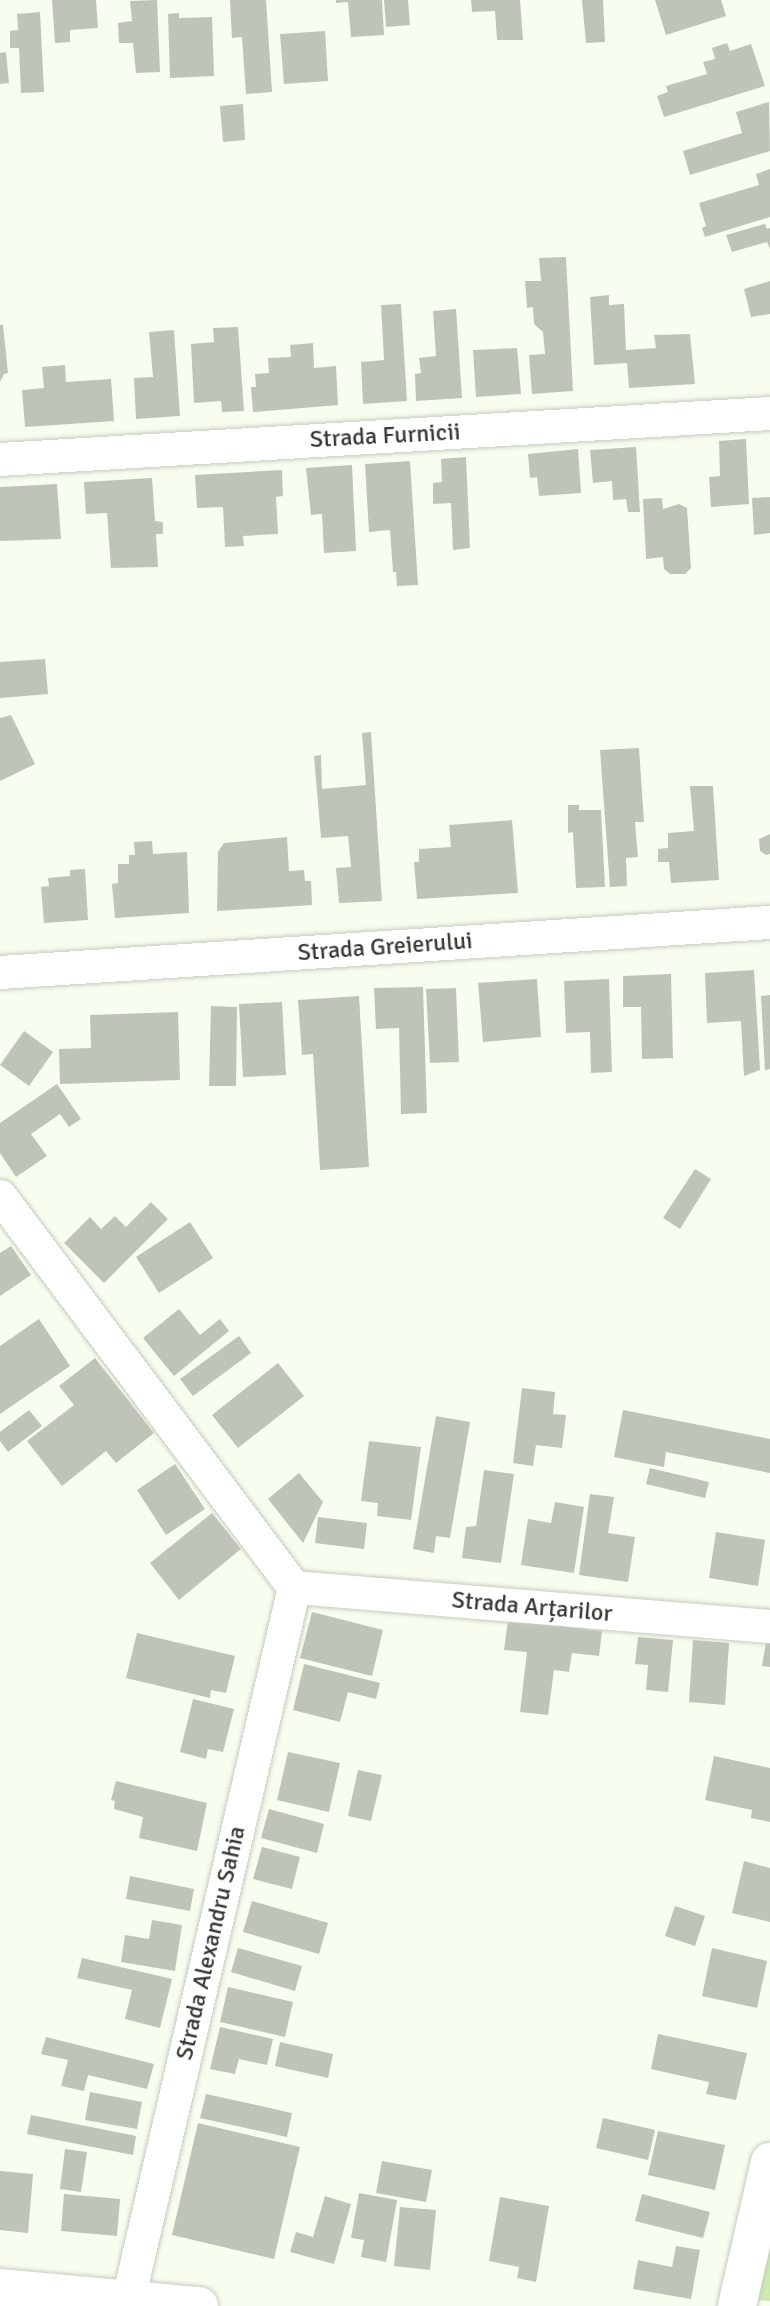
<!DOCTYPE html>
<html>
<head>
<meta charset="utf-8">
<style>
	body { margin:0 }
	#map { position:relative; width:770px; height:2306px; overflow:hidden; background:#f7fef0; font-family:Signika,sans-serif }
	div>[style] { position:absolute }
	.green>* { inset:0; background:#ceeab1 }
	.building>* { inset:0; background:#bec4b7 }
	.roads { filter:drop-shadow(0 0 2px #c5ccbf) drop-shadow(0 0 2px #c5ccbf) }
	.minor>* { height:33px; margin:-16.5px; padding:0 16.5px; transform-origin:16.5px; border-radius:16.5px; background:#fff }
	.tertiary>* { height:38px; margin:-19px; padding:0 19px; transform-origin:19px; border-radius:19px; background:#fff }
	.secondary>* { height:38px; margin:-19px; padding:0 19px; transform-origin:19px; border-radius:19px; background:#fff }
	span { translate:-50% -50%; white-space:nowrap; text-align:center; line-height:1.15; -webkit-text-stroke:5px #fff; paint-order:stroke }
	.street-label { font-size:24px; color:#353833 }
</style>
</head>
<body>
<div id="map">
	<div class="green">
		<div style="clip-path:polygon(770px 2245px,770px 2301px,757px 2300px)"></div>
	</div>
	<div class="building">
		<div style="clip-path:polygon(52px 0,96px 0,98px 28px,70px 30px,70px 42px,55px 43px)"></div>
		<div style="clip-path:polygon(157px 0,160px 72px,136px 73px,133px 43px,119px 43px,118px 23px,132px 21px,130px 1px)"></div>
		<div style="clip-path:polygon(230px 0,266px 0,272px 92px,246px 94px,242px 37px,232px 38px)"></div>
		<div style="clip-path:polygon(336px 0,382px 0,384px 35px,351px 37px,348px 2px,336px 3px)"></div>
		<div style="clip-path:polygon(384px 0,408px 0,410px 25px,386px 27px)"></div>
		<div style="clip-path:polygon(471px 0,520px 0,523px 40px,497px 40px,495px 11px,472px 12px)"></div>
		<div style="clip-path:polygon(582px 0,603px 0,605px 42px,586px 43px)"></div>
		<div style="clip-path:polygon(655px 0,721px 0,726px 16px,666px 35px)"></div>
		<div style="clip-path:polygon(40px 12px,44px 92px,21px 93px,19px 48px,10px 48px,10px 31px,18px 30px,17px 14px)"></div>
		<div style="clip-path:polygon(179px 13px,179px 18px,212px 17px,214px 76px,170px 78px,168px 14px)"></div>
		<div style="clip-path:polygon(325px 31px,328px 81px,284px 84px,280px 34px)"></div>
		<div style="clip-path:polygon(727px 43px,730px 51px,751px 44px,765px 86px,664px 117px,657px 96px,668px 92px,666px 86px,707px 74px,703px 62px,715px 59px,712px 48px)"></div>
		<div style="clip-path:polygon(6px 52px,9px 83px,0 84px,0 53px)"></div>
		<div style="clip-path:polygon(769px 102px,770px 151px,690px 175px,683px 151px,742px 133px,736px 112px)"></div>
		<div style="clip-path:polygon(243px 104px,245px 140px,223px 142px,220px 106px)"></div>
		<div style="clip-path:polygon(770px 169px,770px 217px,705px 237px,702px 228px,706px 226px,699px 203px,759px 185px,756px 174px)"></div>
		<div style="clip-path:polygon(765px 224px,767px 229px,770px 228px,770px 249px,767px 242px,732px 252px,726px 235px)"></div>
		<div style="clip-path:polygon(566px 257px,573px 391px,532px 394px,529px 355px,545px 354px,543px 332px,534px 324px,533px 307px,527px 308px,525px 281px,541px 281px,539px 258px)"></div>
		<div style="clip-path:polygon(770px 281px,770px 314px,751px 317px,744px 289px)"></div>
		<div style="clip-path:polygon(609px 295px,609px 305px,624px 304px,626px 350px,656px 348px,654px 335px,690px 334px,695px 384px,629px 388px,627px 363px,594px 365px,590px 297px)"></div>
		<div style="clip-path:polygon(401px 304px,407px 401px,363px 404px,361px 362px,384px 360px,381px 305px)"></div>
		<div style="clip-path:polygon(456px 309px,462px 398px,416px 401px,415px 374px,421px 373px,419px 358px,436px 356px,433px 311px)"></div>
		<div style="clip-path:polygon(0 325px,3px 325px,8px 373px,4px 374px,0 382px)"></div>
		<div style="clip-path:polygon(238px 327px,244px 411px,222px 412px,221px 401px,194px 403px,191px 344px,214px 342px,213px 328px)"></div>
		<div style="clip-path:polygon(174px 330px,180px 416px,136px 419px,134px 378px,153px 377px,149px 332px)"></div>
		<div style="clip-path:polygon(313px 343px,314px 368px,336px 366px,338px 405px,253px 412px,251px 387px,256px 387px,255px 374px,269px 373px,268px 358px,291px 357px,290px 345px)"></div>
		<div style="clip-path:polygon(517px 348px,521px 394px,476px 397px,473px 350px)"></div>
		<div style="clip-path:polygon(65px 365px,66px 382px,111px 379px,114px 421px,25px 427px,22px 390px,44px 388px,42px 367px)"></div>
		<div style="clip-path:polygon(746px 439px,749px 504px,711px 507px,709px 477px,720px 476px,719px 441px)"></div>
		<div style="clip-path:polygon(636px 447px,640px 512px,628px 512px,626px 499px,613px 500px,612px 481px,593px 483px,590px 450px)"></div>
		<div style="clip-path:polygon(578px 449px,581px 493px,539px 496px,537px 477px,530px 478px,528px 454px)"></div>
		<div style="clip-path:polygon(466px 457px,470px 548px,453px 550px,451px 503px,433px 504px,433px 483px,442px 482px,441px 459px)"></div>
		<div style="clip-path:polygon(410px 461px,418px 585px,397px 586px,396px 572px,393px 572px,390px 530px,369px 532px,365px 464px)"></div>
		<div style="clip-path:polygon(352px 465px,356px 551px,324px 553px,322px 514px,311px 515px,306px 468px)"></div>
		<div style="clip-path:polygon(282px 470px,283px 496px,276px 497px,278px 534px,243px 536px,244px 546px,225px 547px,223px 507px,197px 508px,195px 475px)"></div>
		<div style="clip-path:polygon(152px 478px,155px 521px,163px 522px,163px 534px,156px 534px,158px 567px,111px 568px,107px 513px,86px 514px,84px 482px)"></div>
		<div style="clip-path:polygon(57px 484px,61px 539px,0 541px,0 487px)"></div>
		<div style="clip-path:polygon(770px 497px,770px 533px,754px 535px,752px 498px)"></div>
		<div style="clip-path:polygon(662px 498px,663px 509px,679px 504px,687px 508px,691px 568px,685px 574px,670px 574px,664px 569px,663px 557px,646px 559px,643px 499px)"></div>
		<div style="clip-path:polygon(45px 659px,48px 694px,0 698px,0 662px)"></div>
		<div style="clip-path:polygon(11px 715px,35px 764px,0 781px,0 718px)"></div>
		<div style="clip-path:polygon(371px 732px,382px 901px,339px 903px,336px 868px,351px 867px,348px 836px,321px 838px,314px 756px,321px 755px,322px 789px,366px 785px,362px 733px)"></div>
		<div style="clip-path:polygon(639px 748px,644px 822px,635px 822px,638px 857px,626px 858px,627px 886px,610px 887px,600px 750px)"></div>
		<div style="clip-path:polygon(690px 786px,713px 786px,719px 880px,671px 883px,669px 862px,658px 862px,658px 849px,668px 848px,668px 833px,694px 831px)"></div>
		<div style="clip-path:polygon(568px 805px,579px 805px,579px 810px,601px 810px,605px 887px,576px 888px,573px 832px,568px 833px)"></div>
		<div style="clip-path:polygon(512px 820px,518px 893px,417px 899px,414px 862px,419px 862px,419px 849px,451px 847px,449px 825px)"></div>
		<div style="clip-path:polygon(770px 834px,770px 854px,766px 855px,760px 851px,759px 839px)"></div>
		<div style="clip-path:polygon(287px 837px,289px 871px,304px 870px,305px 881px,311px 881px,312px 905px,217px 911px,218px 852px,224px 843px)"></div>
		<div style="clip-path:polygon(152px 841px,153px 854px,187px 852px,189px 913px,115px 918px,112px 884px,118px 883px,118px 864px,129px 864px,129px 855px,135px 855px,134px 842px)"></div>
		<div style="clip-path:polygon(85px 869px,88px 920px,44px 923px,41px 887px,49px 886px,48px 878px,70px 876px,70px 870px)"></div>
		<div style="clip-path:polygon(754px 970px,760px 1070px,744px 1076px,741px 1021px,707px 1023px,705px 973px)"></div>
		<div style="clip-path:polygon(671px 974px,673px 1058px,642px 1059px,641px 1007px,623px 1007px,623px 976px)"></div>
		<div style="clip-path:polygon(537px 979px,541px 1037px,483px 1042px,478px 983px)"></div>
		<div style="clip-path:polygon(609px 979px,612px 1072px,591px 1073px,590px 1032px,566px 1033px,564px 981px)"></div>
		<div style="clip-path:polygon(423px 987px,427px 1113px,401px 1114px,399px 1028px,376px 1029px,374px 988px)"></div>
		<div style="clip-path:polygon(456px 988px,459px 1062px,430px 1063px,426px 989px)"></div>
		<div style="clip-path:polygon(770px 995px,770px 1069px,765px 1070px,761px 996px)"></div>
		<div style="clip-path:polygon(359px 996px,369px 1167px,320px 1170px,313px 1054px,302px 1055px,298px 1000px)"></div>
		<div style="clip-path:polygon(282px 1002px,286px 1075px,243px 1077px,239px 1004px)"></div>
		<div style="clip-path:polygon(211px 1006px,237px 1007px,236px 1086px,209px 1086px)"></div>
		<div style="clip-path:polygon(178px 1012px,180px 1080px,60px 1084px,59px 1049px,91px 1048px,90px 1015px)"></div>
		<div style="clip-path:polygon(24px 1031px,53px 1052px,29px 1086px,0 1065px)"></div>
		<div style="clip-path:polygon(57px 1084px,81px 1119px,69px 1127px,60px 1114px,31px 1134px,47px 1156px,16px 1177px,0 1153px,0 1123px)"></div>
		<div style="clip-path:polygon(695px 1169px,711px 1179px,680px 1229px,663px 1218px)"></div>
		<div style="clip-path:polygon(151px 1202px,168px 1219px,104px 1283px,64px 1243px,90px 1217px,101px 1229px,115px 1216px,126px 1227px)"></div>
		<div style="clip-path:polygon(190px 1222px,213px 1258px,159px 1293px,136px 1257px)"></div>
		<div style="clip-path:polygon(11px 1246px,31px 1275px,0 1296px,0 1253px)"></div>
		<div style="clip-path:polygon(179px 1309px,200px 1335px,220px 1319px,229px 1331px,174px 1376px,143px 1338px)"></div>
		<div style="clip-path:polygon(39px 1319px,70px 1366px,0 1414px,0 1346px)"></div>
		<div style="clip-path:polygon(239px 1336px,251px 1353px,193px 1396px,180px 1379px)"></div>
		<div style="clip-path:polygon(95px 1358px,154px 1433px,116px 1463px,106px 1451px,62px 1486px,27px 1441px,74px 1405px,59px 1386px)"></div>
		<div style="clip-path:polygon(278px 1363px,304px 1396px,238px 1448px,212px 1415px)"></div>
		<div style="clip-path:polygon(522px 1388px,555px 1392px,553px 1414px,566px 1415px,562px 1448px,536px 1445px,533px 1466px,513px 1463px)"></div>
		<div style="clip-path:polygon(29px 1410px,42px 1426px,8px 1452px,0 1441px,0 1432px)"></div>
		<div style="clip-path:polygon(623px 1410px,770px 1439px,770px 1473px,666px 1452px,664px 1467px,614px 1457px)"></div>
		<div style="clip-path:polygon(436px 1416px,470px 1422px,450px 1538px,436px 1536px,434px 1553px,413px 1549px)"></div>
		<div style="clip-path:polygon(369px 1441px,421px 1447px,411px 1520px,377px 1516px,378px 1503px,361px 1501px)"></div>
		<div style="clip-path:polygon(175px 1464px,205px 1509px,166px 1535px,137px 1490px)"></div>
		<div style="clip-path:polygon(650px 1468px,709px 1482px,705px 1498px,646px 1484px)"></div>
		<div style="clip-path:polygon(484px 1470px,514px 1474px,501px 1563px,462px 1558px,466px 1527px,476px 1526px)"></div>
		<div style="clip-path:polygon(299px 1473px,323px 1502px,303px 1543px,268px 1499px)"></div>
		<div style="clip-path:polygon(590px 1494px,614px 1497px,608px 1533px,635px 1537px,628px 1582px,579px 1575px)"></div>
		<div style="clip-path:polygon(555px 1502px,584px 1507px,574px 1573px,521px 1565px,528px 1519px,551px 1523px)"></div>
		<div style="clip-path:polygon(212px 1513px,241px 1549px,179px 1600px,150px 1563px)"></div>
		<div style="clip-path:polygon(318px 1517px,367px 1523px,364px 1549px,315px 1543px)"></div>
		<div style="clip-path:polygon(716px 1532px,765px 1540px,758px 1586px,709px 1578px)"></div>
		<div style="clip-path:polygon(312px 1612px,383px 1630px,372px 1676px,300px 1658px)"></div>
		<div style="clip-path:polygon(508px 1620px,602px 1631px,599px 1656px,572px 1653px,569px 1672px,554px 1670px,548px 1715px,520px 1712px,527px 1652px,504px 1650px)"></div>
		<div style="clip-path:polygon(137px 1633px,235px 1656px,226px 1693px,211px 1690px,210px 1698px,126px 1678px)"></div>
		<div style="clip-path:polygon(638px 1637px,673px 1640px,668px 1692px,646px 1690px,648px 1665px,635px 1664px)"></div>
		<div style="clip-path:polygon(693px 1640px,729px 1643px,725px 1705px,689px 1702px)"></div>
		<div style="clip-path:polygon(766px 1642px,770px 1643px,770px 1667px,762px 1666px)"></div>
		<div style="clip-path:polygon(304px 1664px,380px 1683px,376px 1699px,348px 1692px,340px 1722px,293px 1710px)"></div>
		<div style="clip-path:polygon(193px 1699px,234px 1709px,223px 1752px,208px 1749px,206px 1759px,180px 1752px)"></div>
		<div style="clip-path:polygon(288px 1752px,340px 1763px,329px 1812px,277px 1800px)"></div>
		<div style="clip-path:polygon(714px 1756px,770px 1768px,770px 1822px,751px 1818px,752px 1810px,705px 1800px)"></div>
		<div style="clip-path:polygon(358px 1770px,382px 1775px,371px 1821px,348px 1816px)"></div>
		<div style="clip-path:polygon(116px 1781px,207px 1803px,197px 1851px,139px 1838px,143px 1817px,114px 1809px,115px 1801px,111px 1800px)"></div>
		<div style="clip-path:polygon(269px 1809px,324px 1824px,317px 1853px,261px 1838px)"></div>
		<div style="clip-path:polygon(262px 1847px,300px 1857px,292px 1889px,253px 1879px)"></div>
		<div style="clip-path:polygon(744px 1861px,770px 1868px,770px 1922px,732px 1913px)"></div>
		<div style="clip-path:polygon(130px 1876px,194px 1889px,190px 1911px,126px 1899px)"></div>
		<div style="clip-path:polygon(252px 1901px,328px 1923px,319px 1954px,243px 1932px)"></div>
		<div style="clip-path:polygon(675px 1906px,705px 1916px,695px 1946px,665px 1936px)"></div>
		<div style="clip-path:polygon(152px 1920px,182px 1925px,175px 1971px,121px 1962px,125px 1935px,149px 1939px)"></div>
		<div style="clip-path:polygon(238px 1948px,302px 1966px,295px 1991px,231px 1972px)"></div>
		<div style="clip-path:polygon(712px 1948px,767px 1961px,757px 2008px,702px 1996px)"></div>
		<div style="clip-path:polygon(82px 1958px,172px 1979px,160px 2028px,125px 2019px,132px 1990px,77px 1978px)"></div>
		<div style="clip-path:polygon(228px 1987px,293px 2002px,285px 2037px,220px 2022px)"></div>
		<div style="clip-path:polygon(220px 2027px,273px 2039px,267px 2065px,239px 2059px,235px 2074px,210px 2069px)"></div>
		<div style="clip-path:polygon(658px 2034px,747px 2053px,736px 2100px,706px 2094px,709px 2082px,651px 2069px)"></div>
		<div style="clip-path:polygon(46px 2037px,154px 2064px,147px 2089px,88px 2075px,84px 2091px,61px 2086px,68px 2060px,41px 2054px)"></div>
		<div style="clip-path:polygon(280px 2042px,333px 2054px,328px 2078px,275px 2066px)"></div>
		<div style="clip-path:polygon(90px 2092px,142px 2102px,137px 2129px,85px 2120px)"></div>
		<div style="clip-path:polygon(206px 2094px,292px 2113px,287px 2137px,200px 2118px)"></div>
		<div style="clip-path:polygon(31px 2115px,136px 2136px,133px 2155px,27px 2134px)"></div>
		<div style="clip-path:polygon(603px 2118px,655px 2130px,648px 2160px,596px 2148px)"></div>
		<div style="clip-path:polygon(198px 2123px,300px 2147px,274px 2259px,172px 2235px)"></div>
		<div style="clip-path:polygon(658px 2131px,725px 2145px,715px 2190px,648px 2175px)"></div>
		<div style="clip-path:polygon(65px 2149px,87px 2152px,81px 2192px,60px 2189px)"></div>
		<div style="clip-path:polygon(382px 2161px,432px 2170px,426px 2202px,376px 2193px)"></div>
		<div style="clip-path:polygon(0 2171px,33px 2174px,28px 2233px,0 2230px)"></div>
		<div style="clip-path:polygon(359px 2193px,397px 2200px,386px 2262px,361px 2257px,364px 2240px,351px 2238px)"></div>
		<div style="clip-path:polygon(64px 2194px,120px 2199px,117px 2236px,61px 2231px)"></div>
		<div style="clip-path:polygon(642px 2194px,710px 2212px,703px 2238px,635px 2221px)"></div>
		<div style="clip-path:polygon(325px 2196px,351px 2204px,334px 2264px,290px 2252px,296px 2232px,313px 2237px)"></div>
		<div style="clip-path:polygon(500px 2197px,549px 2206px,536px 2282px,517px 2278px,519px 2267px,489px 2261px)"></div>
		<div style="clip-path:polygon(400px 2207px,436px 2210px,430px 2270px,394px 2266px)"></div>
		<div style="clip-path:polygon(676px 2246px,700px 2250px,691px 2299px,633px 2289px,638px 2260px,672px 2267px)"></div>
	</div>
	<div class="roads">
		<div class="minor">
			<div style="left:0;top:459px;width:771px;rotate:-3.42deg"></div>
			<div style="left:0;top:972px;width:772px;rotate:-3.72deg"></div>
			<div style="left:0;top:1196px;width:489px;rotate:53.1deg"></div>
			<div style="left:294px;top:1587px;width:478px;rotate:4.7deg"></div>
			<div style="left:128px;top:2299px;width:731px;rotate:-76.88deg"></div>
		</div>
		<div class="tertiary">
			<div style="left:737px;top:2306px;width:148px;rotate:-77.1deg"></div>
		</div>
		<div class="secondary">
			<div style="left:0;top:2288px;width:200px;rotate:5.2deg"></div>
		</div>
	</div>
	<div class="street-label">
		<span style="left:385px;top:436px;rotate:-3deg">Strada Furnicii</span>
		<span style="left:385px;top:947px;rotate:-4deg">Strada Greierului</span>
		<span style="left:532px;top:1607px;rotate:5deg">Strada Arțarilor</span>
		<span style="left:211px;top:1943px;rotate:-77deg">Strada Alexandru Sahia</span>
	</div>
</div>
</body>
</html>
